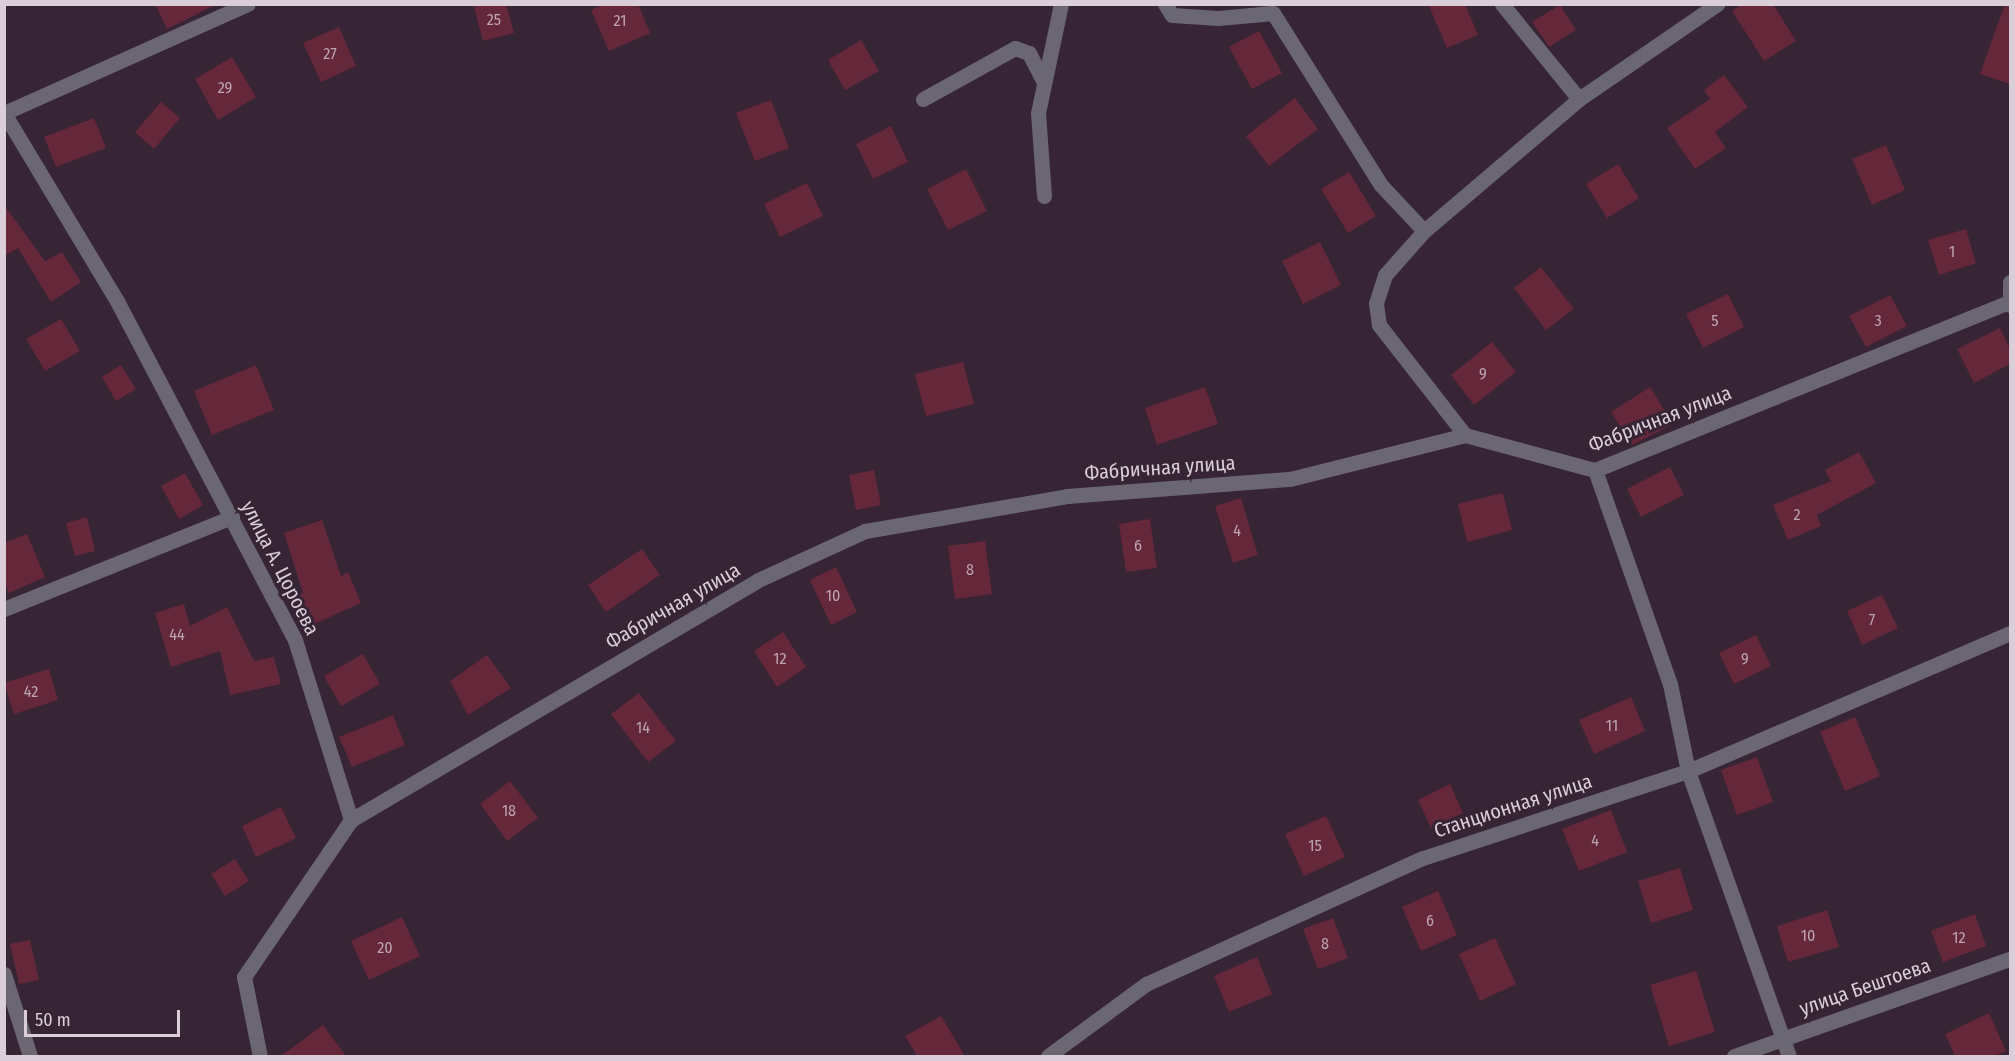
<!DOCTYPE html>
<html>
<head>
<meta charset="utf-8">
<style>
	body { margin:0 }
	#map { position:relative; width:2015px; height:1061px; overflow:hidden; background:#372435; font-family:"Fira Sans Condensed",sans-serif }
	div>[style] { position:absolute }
	.building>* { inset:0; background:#65273a }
	.minor>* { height:15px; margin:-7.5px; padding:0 7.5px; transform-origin:7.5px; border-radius:7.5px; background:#6a6773 }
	span { translate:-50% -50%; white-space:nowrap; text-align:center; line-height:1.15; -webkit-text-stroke:6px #372435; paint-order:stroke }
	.number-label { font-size:16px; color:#bda4b1 }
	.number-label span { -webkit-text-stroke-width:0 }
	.street-label { font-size:20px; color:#daced9 }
	.frame { position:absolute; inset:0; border:6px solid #daced9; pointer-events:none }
	.scale { position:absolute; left:24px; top:1010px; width:156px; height:27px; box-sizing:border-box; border:3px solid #daced9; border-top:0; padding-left:8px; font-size:18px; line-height:21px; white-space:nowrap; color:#daced9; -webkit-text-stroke:4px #372435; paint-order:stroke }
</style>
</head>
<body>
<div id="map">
	<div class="building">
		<div style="clip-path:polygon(155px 4px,217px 4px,167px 29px)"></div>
		<div style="clip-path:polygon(483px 4px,506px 4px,514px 33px,483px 41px,474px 7px)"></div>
		<div style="clip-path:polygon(604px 4px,638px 4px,650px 33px,609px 51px,591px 10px)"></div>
		<div style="clip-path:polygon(1428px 4px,1465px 4px,1478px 35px,1447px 48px)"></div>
		<div style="clip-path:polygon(1742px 4px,1773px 4px,1796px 41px,1764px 61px,1732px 11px)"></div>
		<div style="clip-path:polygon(2005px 4px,2010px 4px,2010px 84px,1980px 74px)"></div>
		<div style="clip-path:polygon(1560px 5px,1576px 30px,1549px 47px,1532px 22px)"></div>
		<div style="clip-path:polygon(339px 27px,356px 66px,321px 82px,303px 43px)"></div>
		<div style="clip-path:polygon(1259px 31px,1282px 73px,1252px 89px,1229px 47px)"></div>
		<div style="clip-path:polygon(861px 40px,879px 71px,845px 90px,828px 60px)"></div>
		<div style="clip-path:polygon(232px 57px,256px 97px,218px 120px,195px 79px)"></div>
		<div style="clip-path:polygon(1724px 75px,1748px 107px,1715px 132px,1726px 148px,1695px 169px,1667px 128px,1710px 99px,1704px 90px)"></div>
		<div style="clip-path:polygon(1295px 98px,1318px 129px,1269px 166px,1246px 136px)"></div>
		<div style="clip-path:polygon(771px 100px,789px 148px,755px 161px,736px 113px)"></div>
		<div style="clip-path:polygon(161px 102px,180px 118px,154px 149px,135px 132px)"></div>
		<div style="clip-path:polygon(94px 118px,106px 148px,56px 167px,44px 137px)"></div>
		<div style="clip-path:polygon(891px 126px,908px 162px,873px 179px,856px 144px)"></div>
		<div style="clip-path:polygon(1886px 145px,1905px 190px,1872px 205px,1852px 159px)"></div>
		<div style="clip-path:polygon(1618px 164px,1639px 198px,1607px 218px,1586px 184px)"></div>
		<div style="clip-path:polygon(966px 169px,987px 211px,948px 230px,927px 189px)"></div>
		<div style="clip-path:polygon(1349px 172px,1376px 216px,1348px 233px,1321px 189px)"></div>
		<div style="clip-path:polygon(807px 183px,823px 216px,780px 237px,764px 204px)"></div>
		<div style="clip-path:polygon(4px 205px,45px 261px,62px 252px,81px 282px,51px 302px,18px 248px,4px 256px)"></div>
		<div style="clip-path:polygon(1966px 229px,1976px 263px,1939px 275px,1928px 240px)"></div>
		<div style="clip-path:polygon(1320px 242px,1341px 285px,1303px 304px,1282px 261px)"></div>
		<div style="clip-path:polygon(1541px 267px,1574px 309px,1546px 330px,1514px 288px)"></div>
		<div style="clip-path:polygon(1728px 294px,1744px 327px,1703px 348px,1686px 314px)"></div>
		<div style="clip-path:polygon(1890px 295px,1907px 326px,1866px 347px,1849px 316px)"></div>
		<div style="clip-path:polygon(61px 319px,80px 351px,45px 371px,26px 339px)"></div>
		<div style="clip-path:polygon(2000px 328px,2010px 349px,2010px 364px,1974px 383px,1957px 349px)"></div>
		<div style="clip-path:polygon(1492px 342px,1516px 372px,1474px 405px,1451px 375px)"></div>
		<div style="clip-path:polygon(963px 362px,974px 404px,926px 416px,915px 374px)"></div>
		<div style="clip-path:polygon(121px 365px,136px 389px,116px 401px,102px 377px)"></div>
		<div style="clip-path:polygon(256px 365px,274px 410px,212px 435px,194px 391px)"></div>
		<div style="clip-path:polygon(1205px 387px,1218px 424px,1157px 445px,1145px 408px)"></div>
		<div style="clip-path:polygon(1650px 387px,1673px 424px,1632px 445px,1611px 412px)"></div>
		<div style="clip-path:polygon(1859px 452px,1876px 483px,1817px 515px,1821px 526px,1788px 540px,1773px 505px,1831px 481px,1825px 470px)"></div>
		<div style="clip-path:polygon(1670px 467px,1684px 495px,1641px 517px,1627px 489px)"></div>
		<div style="clip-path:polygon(874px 470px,881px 505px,856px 510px,849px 475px)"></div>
		<div style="clip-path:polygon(185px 473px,203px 505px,179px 519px,161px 486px)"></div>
		<div style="clip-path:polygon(1503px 493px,1512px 530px,1467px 542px,1458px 504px)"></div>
		<div style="clip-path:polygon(1241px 498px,1258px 555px,1233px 563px,1215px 506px)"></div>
		<div style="clip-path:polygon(87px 517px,95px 551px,75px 556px,66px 523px)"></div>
		<div style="clip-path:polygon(1150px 519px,1157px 568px,1126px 572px,1119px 524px)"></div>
		<div style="clip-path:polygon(322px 520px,341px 576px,348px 572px,361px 603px,312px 625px,299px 595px,303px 593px,284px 533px)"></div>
		<div style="clip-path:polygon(27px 534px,45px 577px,9px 593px,4px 583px,4px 543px)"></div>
		<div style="clip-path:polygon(985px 541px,992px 594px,955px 599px,948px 546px)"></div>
		<div style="clip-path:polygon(642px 549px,660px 575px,606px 612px,588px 585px)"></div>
		<div style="clip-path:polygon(836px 567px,857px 612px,831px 625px,810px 580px)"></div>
		<div style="clip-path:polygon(1882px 595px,1898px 628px,1862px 645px,1847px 611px)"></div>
		<div style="clip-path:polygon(184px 604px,190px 626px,227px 607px,254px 661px,274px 657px,281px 684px,230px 695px,220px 651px,171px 667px,155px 613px)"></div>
		<div style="clip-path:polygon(783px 632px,806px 667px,777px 687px,754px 651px)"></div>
		<div style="clip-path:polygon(1756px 635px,1771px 666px,1734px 684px,1719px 653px)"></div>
		<div style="clip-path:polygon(363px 654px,380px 684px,341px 706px,324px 676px)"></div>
		<div style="clip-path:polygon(487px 655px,511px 688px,468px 715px,450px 681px)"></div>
		<div style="clip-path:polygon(49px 669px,58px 700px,14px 714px,4px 683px)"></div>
		<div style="clip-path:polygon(639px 693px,676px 741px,648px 762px,611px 714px)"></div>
		<div style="clip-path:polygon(1631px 697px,1645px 731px,1594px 754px,1579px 720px)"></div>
		<div style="clip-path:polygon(393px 715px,405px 745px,352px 767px,339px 737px)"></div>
		<div style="clip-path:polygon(1855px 717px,1880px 776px,1845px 791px,1820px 732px)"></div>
		<div style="clip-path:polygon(1757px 757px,1773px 802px,1737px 815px,1721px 770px)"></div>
		<div style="clip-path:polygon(510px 781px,538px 818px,507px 841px,480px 804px)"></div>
		<div style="clip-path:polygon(1450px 784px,1463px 813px,1431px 828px,1418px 800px)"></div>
		<div style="clip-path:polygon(281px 807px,296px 838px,256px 857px,242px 826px)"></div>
		<div style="clip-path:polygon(1611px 810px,1627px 852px,1579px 871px,1562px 829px)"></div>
		<div style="clip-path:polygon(1326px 816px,1345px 857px,1304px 876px,1285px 834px)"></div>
		<div style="clip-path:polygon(235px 859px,249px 881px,225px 896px,211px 874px)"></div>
		<div style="clip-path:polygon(1680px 868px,1693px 910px,1651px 923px,1638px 881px)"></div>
		<div style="clip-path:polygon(1438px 891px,1457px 935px,1421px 951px,1402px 907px)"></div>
		<div style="clip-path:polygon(1827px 910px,1839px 947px,1788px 962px,1777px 926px)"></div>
		<div style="clip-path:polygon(1975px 914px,1986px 946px,1943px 962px,1931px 931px)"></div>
		<div style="clip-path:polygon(402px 917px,420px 956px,369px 980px,351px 941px)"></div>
		<div style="clip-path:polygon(1333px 918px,1348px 958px,1318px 969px,1303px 929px)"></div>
		<div style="clip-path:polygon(1495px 938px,1516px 984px,1480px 1001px,1459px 954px)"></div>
		<div style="clip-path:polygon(30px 940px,39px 980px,19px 984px,10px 944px)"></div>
		<div style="clip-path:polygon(1257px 957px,1272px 994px,1229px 1012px,1214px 976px)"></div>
		<div style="clip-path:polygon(1696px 971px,1715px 1032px,1669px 1046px,1650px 985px)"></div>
		<div style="clip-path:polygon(1989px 1013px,2006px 1051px,1994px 1056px,1955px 1056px,1945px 1034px)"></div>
		<div style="clip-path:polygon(941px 1016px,965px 1056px,917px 1056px,905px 1036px)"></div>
		<div style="clip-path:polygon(323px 1025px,346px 1056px,281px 1056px)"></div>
	</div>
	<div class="minor">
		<div style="left:1165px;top:4px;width:13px;rotate:58deg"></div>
		<div style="left:1172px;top:15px;width:46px;rotate:3.7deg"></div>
		<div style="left:1218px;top:18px;width:55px;rotate:-5.2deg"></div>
		<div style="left:1273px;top:13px;width:203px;rotate:57.9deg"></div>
		<div style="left:1381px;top:185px;width:63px;rotate:46.9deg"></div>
		<div style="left:1502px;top:4px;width:122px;rotate:51deg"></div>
		<div style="left:923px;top:99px;width:105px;rotate:-29deg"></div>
		<div style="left:1015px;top:48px;width:15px;rotate:20deg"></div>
		<div style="left:1029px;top:53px;width:30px;rotate:63deg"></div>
		<div style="left:4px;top:113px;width:219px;rotate:59deg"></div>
		<div style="left:117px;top:301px;width:383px;rotate:62.3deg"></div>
		<div style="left:295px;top:640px;width:189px;rotate:72.7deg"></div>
		<div style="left:351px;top:820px;width:190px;rotate:124.3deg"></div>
		<div style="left:244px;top:977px;width:81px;rotate:78.6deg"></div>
		<div style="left:4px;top:113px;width:267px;rotate:-24.1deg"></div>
		<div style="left:1044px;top:196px;width:83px;rotate:-94.1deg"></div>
		<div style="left:1038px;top:113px;width:111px;rotate:-78.1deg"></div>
		<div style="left:2010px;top:282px;width:23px;rotate:90deg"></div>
		<div style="left:1465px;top:435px;width:140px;rotate:-128deg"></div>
		<div style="left:1379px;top:325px;width:22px;rotate:-98deg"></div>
		<div style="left:1376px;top:303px;width:29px;rotate:-72deg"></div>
		<div style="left:1385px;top:275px;width:59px;rotate:-48.4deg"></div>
		<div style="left:1424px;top:231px;width:204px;rotate:-40.4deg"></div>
		<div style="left:1579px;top:99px;width:168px;rotate:-34.5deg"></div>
		<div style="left:1595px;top:470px;width:227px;rotate:70.7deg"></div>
		<div style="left:1670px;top:684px;width:89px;rotate:78.3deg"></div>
		<div style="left:1688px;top:771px;width:302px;rotate:70.5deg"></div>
		<div style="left:4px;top:609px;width:246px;rotate:-22deg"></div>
		<div style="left:351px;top:820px;width:472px;rotate:-30.5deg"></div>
		<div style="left:758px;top:580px;width:118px;rotate:-24.6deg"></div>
		<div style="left:865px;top:531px;width:205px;rotate:-9.8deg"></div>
		<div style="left:1067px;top:496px;width:224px;rotate:-4.4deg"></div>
		<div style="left:1290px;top:479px;width:180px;rotate:-14.1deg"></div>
		<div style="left:1465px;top:435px;width:135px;rotate:15.1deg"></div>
		<div style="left:1595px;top:470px;width:447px;rotate:-22.1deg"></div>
		<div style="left:4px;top:974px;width:86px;rotate:72.4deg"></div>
		<div style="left:1048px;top:1056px;width:122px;rotate:-36.3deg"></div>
		<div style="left:1146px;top:984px;width:304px;rotate:-24.5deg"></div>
		<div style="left:1423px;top:858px;width:279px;rotate:-18.2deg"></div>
		<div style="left:1688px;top:771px;width:350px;rotate:-23.2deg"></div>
		<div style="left:1734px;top:1056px;width:293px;rotate:-19.4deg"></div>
	</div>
	<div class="number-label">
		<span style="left:494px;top:20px">25</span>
		<span style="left:620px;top:21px">21</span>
		<span style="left:330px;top:54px">27</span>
		<span style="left:225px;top:88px">29</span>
		<span style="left:1952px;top:252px">1</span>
		<span style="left:1715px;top:321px">5</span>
		<span style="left:1878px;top:321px">3</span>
		<span style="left:1483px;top:374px">9</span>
		<span style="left:1797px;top:515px">2</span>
		<span style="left:1237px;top:531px">4</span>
		<span style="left:1138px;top:546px">6</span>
		<span style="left:970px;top:570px">8</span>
		<span style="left:833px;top:596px">10</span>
		<span style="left:1872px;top:620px">7</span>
		<span style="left:177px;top:635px">44</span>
		<span style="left:780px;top:659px">12</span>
		<span style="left:1745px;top:659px">9</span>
		<span style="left:31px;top:692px">42</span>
		<span style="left:1612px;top:726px">11</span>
		<span style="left:643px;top:728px">14</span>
		<span style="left:509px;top:811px">18</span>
		<span style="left:1595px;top:841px">4</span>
		<span style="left:1315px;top:846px">15</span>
		<span style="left:1430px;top:921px">6</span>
		<span style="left:1808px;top:936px">10</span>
		<span style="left:1959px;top:938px">12</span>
		<span style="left:1325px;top:944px">8</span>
		<span style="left:385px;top:948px">20</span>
	</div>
	<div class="street-label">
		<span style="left:1660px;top:419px;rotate:-21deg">Фабричная улица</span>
		<span style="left:1160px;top:468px;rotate:-4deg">Фабричная улица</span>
		<span style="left:280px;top:568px;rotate:63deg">улица А. Цороева</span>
		<span style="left:673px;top:606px;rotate:-30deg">Фабричная улица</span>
		<span style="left:1513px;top:806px;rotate:-18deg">Станционная улица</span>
		<span style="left:1865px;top:987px;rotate:-19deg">улица Бештоева</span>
	</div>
	<div class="frame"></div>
	<div class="scale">50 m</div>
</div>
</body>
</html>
